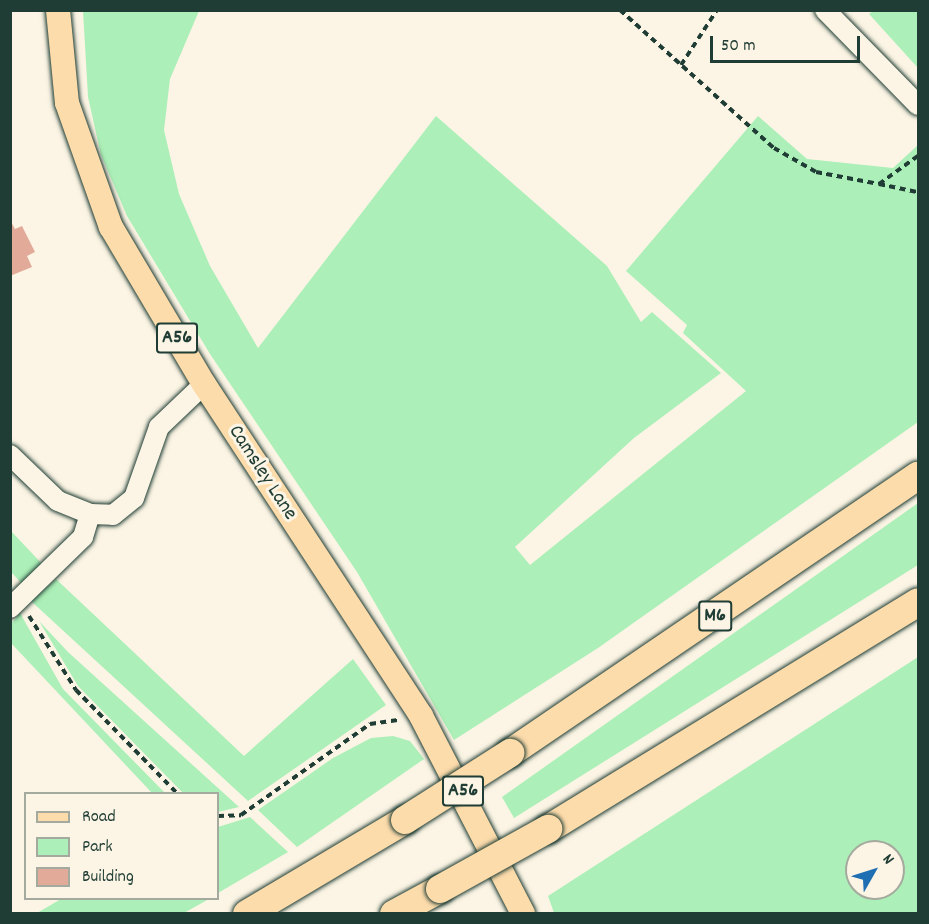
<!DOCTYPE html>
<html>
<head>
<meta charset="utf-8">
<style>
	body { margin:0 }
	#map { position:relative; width:929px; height:924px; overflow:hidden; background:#fcf5e5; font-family:Dekko,sans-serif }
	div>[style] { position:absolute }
	.green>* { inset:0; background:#adefb8 }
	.building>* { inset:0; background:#e2ab99 }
	.path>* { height:4px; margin-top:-2px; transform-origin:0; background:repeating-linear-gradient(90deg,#1f3d34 0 6px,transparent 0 10.5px) }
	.roads { filter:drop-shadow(0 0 2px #1f3d34) drop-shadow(0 0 2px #1f3d34) }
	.minor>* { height:20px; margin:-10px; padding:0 10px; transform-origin:10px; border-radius:10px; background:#fcf5e5 }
	.major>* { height:24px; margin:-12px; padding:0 12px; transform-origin:12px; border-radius:12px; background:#fddcac }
	.highway>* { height:28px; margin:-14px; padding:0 14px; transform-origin:14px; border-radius:14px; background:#fddcac }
	.bridges { filter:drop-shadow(0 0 2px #1f3d34) drop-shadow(0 0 2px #1f3d34) }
	.highway-bridge>* { height:28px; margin:-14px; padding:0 14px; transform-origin:14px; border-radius:14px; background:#fddcac }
	span { translate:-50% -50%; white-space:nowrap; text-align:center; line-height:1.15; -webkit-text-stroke:6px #fcf5e5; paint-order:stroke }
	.shield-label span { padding:2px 4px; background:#fcf5e5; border:2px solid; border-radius:4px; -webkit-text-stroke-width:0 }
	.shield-label { font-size:20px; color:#1f3d34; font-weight:700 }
	.street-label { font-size:21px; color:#1f3d34 }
	.frame { position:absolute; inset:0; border:12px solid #1f3d34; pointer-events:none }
	.legend { position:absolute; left:24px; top:792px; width:195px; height:108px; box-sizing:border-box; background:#fcf5e5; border:2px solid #a4ab9e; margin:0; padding:8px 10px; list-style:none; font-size:18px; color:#1f3d34 }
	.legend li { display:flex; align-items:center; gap:12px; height:30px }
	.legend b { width:30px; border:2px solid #a4ab9e }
	.north { position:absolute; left:845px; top:840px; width:60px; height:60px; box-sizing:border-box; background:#fcf5e5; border:2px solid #a4ab9e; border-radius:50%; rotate:51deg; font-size:16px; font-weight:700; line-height:24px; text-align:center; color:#1f3d34 }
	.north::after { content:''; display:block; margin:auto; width:21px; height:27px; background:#1f6fb2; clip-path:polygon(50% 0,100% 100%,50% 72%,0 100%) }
	.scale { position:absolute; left:710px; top:36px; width:150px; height:27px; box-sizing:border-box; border:3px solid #1f3d34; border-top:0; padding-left:8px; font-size:18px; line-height:21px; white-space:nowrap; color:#1f3d34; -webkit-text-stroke:4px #fcf5e5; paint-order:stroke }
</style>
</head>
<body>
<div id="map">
	<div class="green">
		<div style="clip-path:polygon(83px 11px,199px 11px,170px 79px,164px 130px,179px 194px,210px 266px,258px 348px,436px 116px,607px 266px,641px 322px,652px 312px,721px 373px,634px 438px,515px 547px,530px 565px,746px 391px,683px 333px,687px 325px,626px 271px,758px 116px,807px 159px,893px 168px,918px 145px,918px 422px,598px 648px,454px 740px,357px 572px,210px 354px,127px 216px,101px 155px,88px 97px)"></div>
		<div style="clip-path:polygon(873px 11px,918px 11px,918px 68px,869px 14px)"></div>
		<div style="clip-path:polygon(918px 503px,918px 565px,514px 818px,502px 797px)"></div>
		<div style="clip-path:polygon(11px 531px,44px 566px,25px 587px,11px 572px)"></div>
		<div style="clip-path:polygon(56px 579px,244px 756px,353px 659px,386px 705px,248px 801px,31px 601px)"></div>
		<div style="clip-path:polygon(20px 613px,63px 689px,165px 793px,152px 793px,11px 643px,11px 624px)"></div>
		<div style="clip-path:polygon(39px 621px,68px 652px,239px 807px,218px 812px,218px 794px,183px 793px,78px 686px)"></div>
		<div style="clip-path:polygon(evenodd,918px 657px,918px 913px,554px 913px,548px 896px,918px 657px,857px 852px,893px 852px,893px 888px,857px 888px,857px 852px)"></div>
		<div style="clip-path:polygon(393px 736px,410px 741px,424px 759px,297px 847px,258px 810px,333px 758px,371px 738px)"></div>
		<div style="clip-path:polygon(250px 817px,288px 852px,218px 893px,218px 827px)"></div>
		<div style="clip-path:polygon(61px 899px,61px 898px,209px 899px,184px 913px,37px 913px)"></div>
	</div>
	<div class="building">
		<div style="clip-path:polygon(10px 220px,15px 229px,22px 226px,35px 252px,27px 256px,32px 267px,10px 276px)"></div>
	</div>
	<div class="path">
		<div style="left:620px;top:10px;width:207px;rotate:41.9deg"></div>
		<div style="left:774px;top:148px;width:48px;rotate:29.7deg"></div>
		<div style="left:816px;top:172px;width:64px;rotate:10.8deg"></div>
		<div style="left:879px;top:184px;width:48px;rotate:-35.7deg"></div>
		<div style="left:681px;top:65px;width:66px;rotate:-56.8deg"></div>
		<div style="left:879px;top:184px;width:40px;rotate:12deg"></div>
		<div style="left:29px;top:616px;width:88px;rotate:57.6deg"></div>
		<div style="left:76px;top:690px;width:146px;rotate:45.6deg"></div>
		<div style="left:218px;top:816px;width:23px;rotate:-2deg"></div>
		<div style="left:241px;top:815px;width:158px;rotate:-35.2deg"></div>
		<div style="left:370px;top:724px;width:28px;rotate:-8deg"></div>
	</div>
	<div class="roads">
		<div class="minor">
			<div style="left:825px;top:10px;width:133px;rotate:45.6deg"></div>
			<div style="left:10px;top:455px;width:66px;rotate:43.8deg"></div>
			<div style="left:58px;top:501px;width:35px;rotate:22deg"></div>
			<div style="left:90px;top:514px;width:23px;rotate:2deg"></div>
			<div style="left:113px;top:515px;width:27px;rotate:-39deg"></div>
			<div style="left:134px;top:498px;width:75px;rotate:-70.6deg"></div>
			<div style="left:159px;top:427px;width:62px;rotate:-43.7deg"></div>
			<div style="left:10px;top:608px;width:102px;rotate:-44.2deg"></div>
			<div style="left:83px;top:537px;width:24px;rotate:-73deg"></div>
		</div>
		<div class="major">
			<div style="left:58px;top:10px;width:93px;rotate:84.5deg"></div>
			<div style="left:67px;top:103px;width:132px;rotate:70.5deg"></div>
			<div style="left:111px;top:227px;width:182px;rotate:59.4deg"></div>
			<div style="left:204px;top:384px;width:397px;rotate:56.8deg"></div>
			<div style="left:421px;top:716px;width:223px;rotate:62.7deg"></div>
		</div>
		<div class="highway">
			<div style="left:510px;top:753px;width:493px;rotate:-34.2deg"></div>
			<div style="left:548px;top:829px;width:434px;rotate:-31.5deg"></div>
			<div style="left:247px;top:914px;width:184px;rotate:-30.7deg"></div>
			<div style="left:394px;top:914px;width:52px;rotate:-28.5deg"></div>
		</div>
	</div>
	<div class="bridges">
		<div class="highway-bridge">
			<div style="left:405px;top:820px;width:125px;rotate:-32.5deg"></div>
			<div style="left:440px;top:889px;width:124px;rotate:-29.1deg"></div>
		</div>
	</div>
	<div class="shield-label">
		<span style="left:177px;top:338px">A56</span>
		<span style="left:715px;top:616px">M6</span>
		<span style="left:463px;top:791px">A56</span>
	</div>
	<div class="street-label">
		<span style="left:262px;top:473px;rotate:57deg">Camsley Lane</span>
	</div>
	<div class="frame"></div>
	<ul class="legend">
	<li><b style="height:8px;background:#fddcac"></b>Road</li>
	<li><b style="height:16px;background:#adefb8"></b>Park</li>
	<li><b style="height:16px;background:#e2ab99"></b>Building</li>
	</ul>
	<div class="north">N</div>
	<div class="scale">50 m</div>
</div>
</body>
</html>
